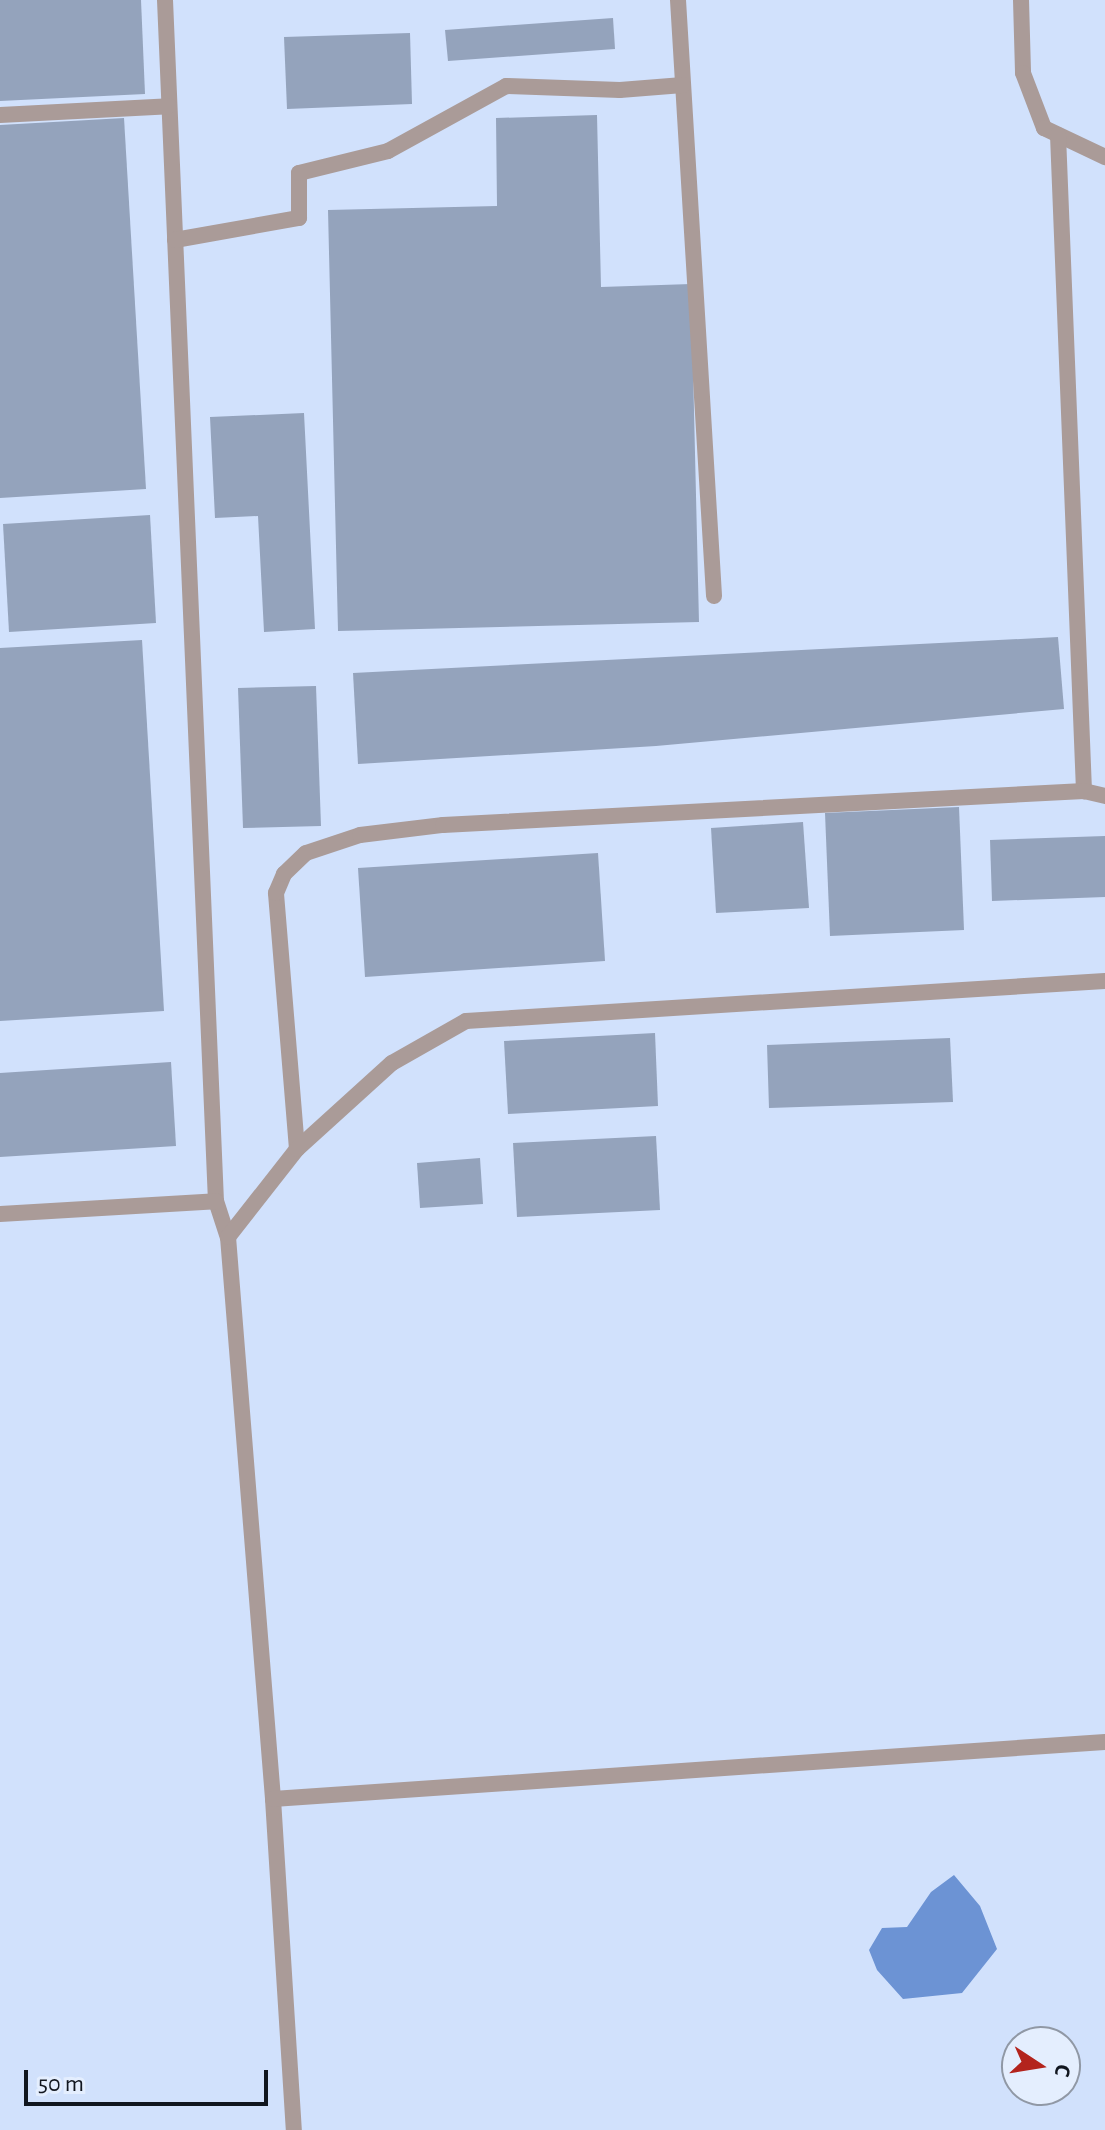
<!DOCTYPE html>
<html>
<head>
<meta charset="utf-8">
<style>
	body { margin:0 }
	#map { position:relative; width:1105px; height:2130px; overflow:hidden; background:#d1e1fc; font-family:"Alegreya Sans",sans-serif }
	div>[style] { position:absolute }
	.water>* { inset:0; background:#6c93d4 }
	.building>* { inset:0; background:#94a3bc }
	.lane>* { height:16px; margin:-8px; padding:0 8px; transform-origin:8px; border-radius:8px; background:#aa9b98 }
	span { translate:-50% -50%; white-space:nowrap; text-align:center; line-height:1.15; -webkit-text-stroke:6px #e4eefe; paint-order:stroke }
	.north { position:absolute; left:1001px; top:2026px; width:80px; height:80px; box-sizing:border-box; background:#e4eefe; border:2px solid #9098a5; border-radius:50%; rotate:102deg; font-size:22px; font-weight:700; line-height:32px; text-align:center; color:#11161f }
	.north::after { content:''; display:block; margin:auto; width:28px; height:36px; background:#b3241d; clip-path:polygon(50% 0,100% 100%,50% 72%,0 100%) }
	.scale { position:absolute; left:24px; top:2070px; width:244px; height:36px; box-sizing:border-box; border:4px solid #11161f; border-top:0; padding-left:10px; font-size:24px; line-height:28px; white-space:nowrap; color:#11161f; -webkit-text-stroke:6px #e4eefe; paint-order:stroke }
</style>
</head>
<body>
<div id="map">
	<div class="water">
		<div style="clip-path:polygon(954px 1875px,980px 1906px,997px 1949px,962px 1993px,903px 1999px,877px 1970px,869px 1950px,882px 1928px,907px 1927px,931px 1892px)"></div>
	</div>
	<div class="building">
		<div style="clip-path:polygon(0 0,141px 0,145px 94px,0 101px)"></div>
		<div style="clip-path:polygon(613px 18px,615px 49px,448px 61px,445px 30px)"></div>
		<div style="clip-path:polygon(410px 33px,412px 104px,287px 109px,284px 37px)"></div>
		<div style="clip-path:polygon(597px 115px,601px 287px,691px 284px,699px 622px,338px 631px,328px 210px,497px 206px,496px 118px)"></div>
		<div style="clip-path:polygon(124px 118px,146px 489px,0 498px,0 125px)"></div>
		<div style="clip-path:polygon(304px 413px,315px 629px,264px 632px,258px 516px,215px 518px,210px 417px)"></div>
		<div style="clip-path:polygon(150px 515px,156px 623px,9px 632px,3px 524px)"></div>
		<div style="clip-path:polygon(1058px 637px,1064px 709px,656px 746px,358px 764px,353px 673px)"></div>
		<div style="clip-path:polygon(142px 640px,164px 1011px,0 1021px,0 648px)"></div>
		<div style="clip-path:polygon(316px 686px,321px 826px,243px 828px,238px 688px)"></div>
		<div style="clip-path:polygon(959px 807px,964px 930px,830px 936px,825px 813px)"></div>
		<div style="clip-path:polygon(803px 822px,809px 908px,716px 913px,711px 828px)"></div>
		<div style="clip-path:polygon(1105px 836px,1105px 897px,992px 901px,990px 840px)"></div>
		<div style="clip-path:polygon(598px 853px,605px 961px,365px 977px,358px 868px)"></div>
		<div style="clip-path:polygon(655px 1033px,658px 1106px,508px 1114px,504px 1041px)"></div>
		<div style="clip-path:polygon(950px 1038px,953px 1102px,769px 1108px,767px 1045px)"></div>
		<div style="clip-path:polygon(171px 1062px,176px 1146px,0 1157px,0 1073px)"></div>
		<div style="clip-path:polygon(656px 1136px,660px 1210px,517px 1217px,513px 1143px)"></div>
		<div style="clip-path:polygon(480px 1158px,483px 1204px,420px 1208px,417px 1163px)"></div>
	</div>
	<div class="lane">
		<div style="left:165px;top:0;width:1202px;rotate:87.57deg"></div>
		<div style="left:216px;top:1201px;width:38px;rotate:72deg"></div>
		<div style="left:228px;top:1237px;width:564px;rotate:85.42deg"></div>
		<div style="left:273px;top:1799px;width:332px;rotate:86.4deg"></div>
		<div style="left:678px;top:0;width:597px;rotate:86.54deg"></div>
		<div style="left:1021px;top:0;width:73px;rotate:88.4deg"></div>
		<div style="left:1023px;top:73px;width:59px;rotate:69.1deg"></div>
		<div style="left:1044px;top:128px;width:68px;rotate:25.4deg"></div>
		<div style="left:0;top:115px;width:169px;rotate:-3deg"></div>
		<div style="left:1058px;top:135px;width:657px;rotate:87.73deg"></div>
		<div style="left:175px;top:240px;width:126px;rotate:-10.1deg"></div>
		<div style="left:299px;top:218px;width:45px;rotate:-90deg"></div>
		<div style="left:299px;top:173px;width:92px;rotate:-13.9deg"></div>
		<div style="left:388px;top:151px;width:135px;rotate:-28.8deg"></div>
		<div style="left:506px;top:86px;width:114px;rotate:2deg"></div>
		<div style="left:620px;top:90px;width:63px;rotate:-4.5deg"></div>
		<div style="left:297px;top:1149px;width:257px;rotate:-94.7deg"></div>
		<div style="left:276px;top:893px;width:21px;rotate:-67deg"></div>
		<div style="left:284px;top:874px;width:30px;rotate:-44deg"></div>
		<div style="left:306px;top:853px;width:57px;rotate:-18.4deg"></div>
		<div style="left:360px;top:835px;width:84px;rotate:-6.9deg"></div>
		<div style="left:443px;top:825px;width:642px;rotate:-3.04deg"></div>
		<div style="left:1084px;top:791px;width:22px;rotate:13deg"></div>
		<div style="left:0;top:1214px;width:216px;rotate:-3.4deg"></div>
		<div style="left:228px;top:1237px;width:112px;rotate:-51.9deg"></div>
		<div style="left:297px;top:1149px;width:128px;rotate:-42.2deg"></div>
		<div style="left:392px;top:1063px;width:85px;rotate:-29.6deg"></div>
		<div style="left:466px;top:1021px;width:640px;rotate:-3.58deg"></div>
		<div style="left:273px;top:1799px;width:834px;rotate:-3.92deg"></div>
	</div>
	<div class="north">С</div>
	<div class="scale">50 m</div>
</div>
</body>
</html>
